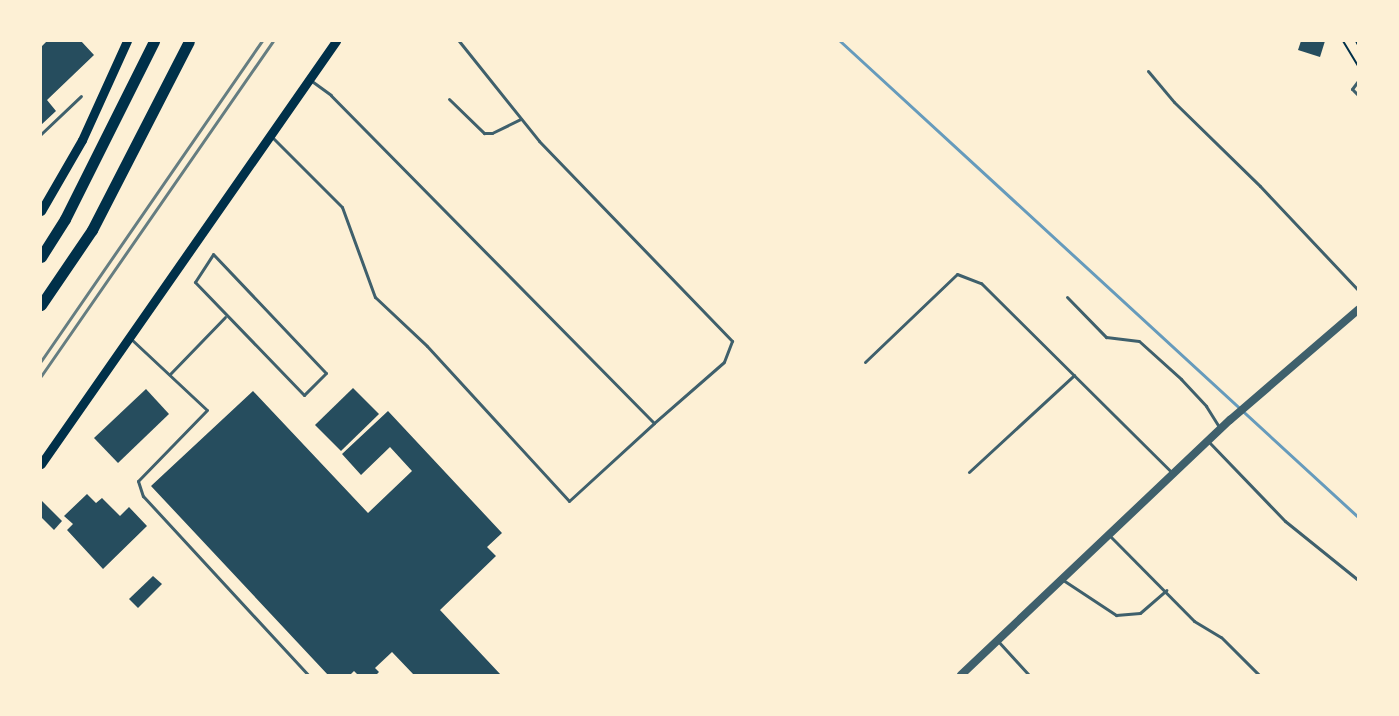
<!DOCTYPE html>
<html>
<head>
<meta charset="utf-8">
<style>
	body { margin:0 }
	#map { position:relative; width:1399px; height:716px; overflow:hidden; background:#fdf0d5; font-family:"Fira Sans Condensed",sans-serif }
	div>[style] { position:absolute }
	.stream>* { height:3px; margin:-1.5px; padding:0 1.5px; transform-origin:1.5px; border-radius:1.5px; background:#669bbc }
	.building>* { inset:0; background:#264d5e }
	.path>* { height:2px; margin:-1px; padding:0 1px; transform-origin:1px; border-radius:1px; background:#003049 }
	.service>* { height:3px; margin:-1.5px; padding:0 1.5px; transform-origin:1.5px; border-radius:1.5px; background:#3f606c }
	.tertiary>* { height:8px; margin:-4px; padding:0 4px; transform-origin:4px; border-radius:4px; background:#3f606c }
	.secondary>* { height:9px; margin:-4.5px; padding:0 4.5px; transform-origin:4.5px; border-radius:4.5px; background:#003049 }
	.motorway>* { height:11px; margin:-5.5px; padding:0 5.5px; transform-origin:5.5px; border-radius:5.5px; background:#003049 }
	.rail>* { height:3px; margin:-1.5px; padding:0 1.5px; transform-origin:1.5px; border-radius:1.5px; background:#657d81 }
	span { translate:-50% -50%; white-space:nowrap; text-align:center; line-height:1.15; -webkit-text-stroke:4px #fdf0d5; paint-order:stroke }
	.frame { position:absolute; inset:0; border:42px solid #fdf0d5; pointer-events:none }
</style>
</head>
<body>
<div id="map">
	<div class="stream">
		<div style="left:840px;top:41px;width:703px;rotate:42.58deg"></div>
	</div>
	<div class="building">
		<div style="clip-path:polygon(47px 41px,81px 41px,94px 55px,47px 100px,56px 111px,41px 125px,41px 47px)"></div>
		<div style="clip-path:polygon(1301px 41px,1325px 41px,1320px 57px,1298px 50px)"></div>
		<div style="clip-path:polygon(353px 388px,379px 414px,341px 451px,315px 425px)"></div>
		<div style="clip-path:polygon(146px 389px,169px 414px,118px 463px,94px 438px)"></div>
		<div style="clip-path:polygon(253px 391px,368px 513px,412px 471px,390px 447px,361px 475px,342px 454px,388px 411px,502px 533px,487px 547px,496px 556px,440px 610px,501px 675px,414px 675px,392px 652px,375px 668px,379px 672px,376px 675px,358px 675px,354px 671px,350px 675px,328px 675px,151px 486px)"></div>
		<div style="clip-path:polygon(87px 494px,96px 503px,102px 498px,120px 516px,129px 507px,147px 526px,103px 569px,67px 530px,73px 524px,64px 516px)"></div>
		<div style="clip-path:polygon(41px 500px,62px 521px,54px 530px,41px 517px)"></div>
		<div style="clip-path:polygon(153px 576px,162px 584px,138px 608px,129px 599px)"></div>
	</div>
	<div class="path">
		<div style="left:1343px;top:41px;width:29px;rotate:59deg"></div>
		<div style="left:1356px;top:41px;width:4px;rotate:63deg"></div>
	</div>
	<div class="service">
		<div style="left:459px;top:41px;width:128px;rotate:51.3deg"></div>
		<div style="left:539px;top:141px;width:278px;rotate:46deg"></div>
		<div style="left:732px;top:341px;width:22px;rotate:111deg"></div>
		<div style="left:724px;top:362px;width:93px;rotate:138.9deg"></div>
		<div style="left:1148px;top:71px;width:40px;rotate:50deg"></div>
		<div style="left:1174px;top:102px;width:120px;rotate:44.3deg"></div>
		<div style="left:1260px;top:186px;width:143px;rotate:46.7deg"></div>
		<div style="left:1358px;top:81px;width:10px;rotate:127deg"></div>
		<div style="left:1352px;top:89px;width:8px;rotate:45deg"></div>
		<div style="left:449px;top:99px;width:49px;rotate:44.2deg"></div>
		<div style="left:484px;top:133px;width:8px"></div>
		<div style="left:492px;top:133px;width:32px;rotate:-26deg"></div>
		<div style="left:41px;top:134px;width:55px;rotate:-43.5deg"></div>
		<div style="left:272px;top:137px;width:99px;rotate:45deg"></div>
		<div style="left:342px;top:207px;width:96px;rotate:69.9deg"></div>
		<div style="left:375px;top:297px;width:71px;rotate:43.3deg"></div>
		<div style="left:427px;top:346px;width:210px;rotate:47.5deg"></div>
		<div style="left:569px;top:501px;width:115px;rotate:-42.5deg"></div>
		<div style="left:654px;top:423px;width:460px;rotate:-134.6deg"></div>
		<div style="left:331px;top:95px;width:26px;rotate:-144deg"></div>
		<div style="left:213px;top:254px;width:164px;rotate:46.5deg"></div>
		<div style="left:326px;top:373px;width:31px;rotate:135deg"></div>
		<div style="left:304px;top:395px;width:157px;rotate:-134deg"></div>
		<div style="left:195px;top:282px;width:33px;rotate:-57deg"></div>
		<div style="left:1067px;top:297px;width:56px;rotate:45.7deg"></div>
		<div style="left:1106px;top:337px;width:33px;rotate:7deg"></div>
		<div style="left:1139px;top:341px;width:57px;rotate:42.1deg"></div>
		<div style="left:1181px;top:379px;width:37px;rotate:47deg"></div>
		<div style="left:1206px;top:406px;width:26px;rotate:58deg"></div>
		<div style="left:130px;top:338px;width:105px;rotate:43.1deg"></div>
		<div style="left:207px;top:410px;width:99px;rotate:134.2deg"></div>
		<div style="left:138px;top:481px;width:16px;rotate:72deg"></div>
		<div style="left:143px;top:496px;width:243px;rotate:47.3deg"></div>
		<div style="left:865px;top:362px;width:127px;rotate:-43.7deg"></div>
		<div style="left:957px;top:274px;width:26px;rotate:21deg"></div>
		<div style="left:981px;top:283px;width:269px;rotate:44.8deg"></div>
		<div style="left:170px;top:374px;width:79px;rotate:-46deg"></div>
		<div style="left:1208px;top:441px;width:111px;rotate:46.1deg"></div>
		<div style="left:1285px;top:521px;width:94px;rotate:38.9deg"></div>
		<div style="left:969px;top:472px;width:143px;rotate:-42.7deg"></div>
		<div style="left:1109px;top:535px;width:121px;rotate:45.3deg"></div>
		<div style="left:1194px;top:621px;width:31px;rotate:31deg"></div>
		<div style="left:1221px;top:637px;width:54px;rotate:45deg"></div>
		<div style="left:1063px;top:580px;width:64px;rotate:33.4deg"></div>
		<div style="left:1116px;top:615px;width:24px;rotate:-5deg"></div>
		<div style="left:1140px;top:613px;width:35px;rotate:-41deg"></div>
		<div style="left:997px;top:640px;width:47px;rotate:47.6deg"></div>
	</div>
	<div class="tertiary">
		<div style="left:961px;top:675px;width:371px;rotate:-43.5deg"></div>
		<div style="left:1230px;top:420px;width:169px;rotate:-40.7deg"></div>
	</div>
	<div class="secondary">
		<div style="left:41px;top:211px;width:82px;rotate:-60deg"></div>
		<div style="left:82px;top:140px;width:109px;rotate:-65.6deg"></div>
		<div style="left:41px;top:464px;width:516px;rotate:-55.11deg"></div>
	</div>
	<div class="motorway">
		<div style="left:41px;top:257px;width:45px;rotate:-57.7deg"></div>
		<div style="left:65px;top:219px;width:199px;rotate:-63.4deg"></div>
		<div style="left:41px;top:305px;width:91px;rotate:-55.8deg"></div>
		<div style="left:92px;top:230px;width:212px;rotate:-62.8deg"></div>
	</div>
	<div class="rail">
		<div style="left:41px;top:361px;width:389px;rotate:-55.4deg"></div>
		<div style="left:41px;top:376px;width:407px;rotate:-55.3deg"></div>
	</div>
	<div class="frame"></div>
</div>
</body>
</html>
